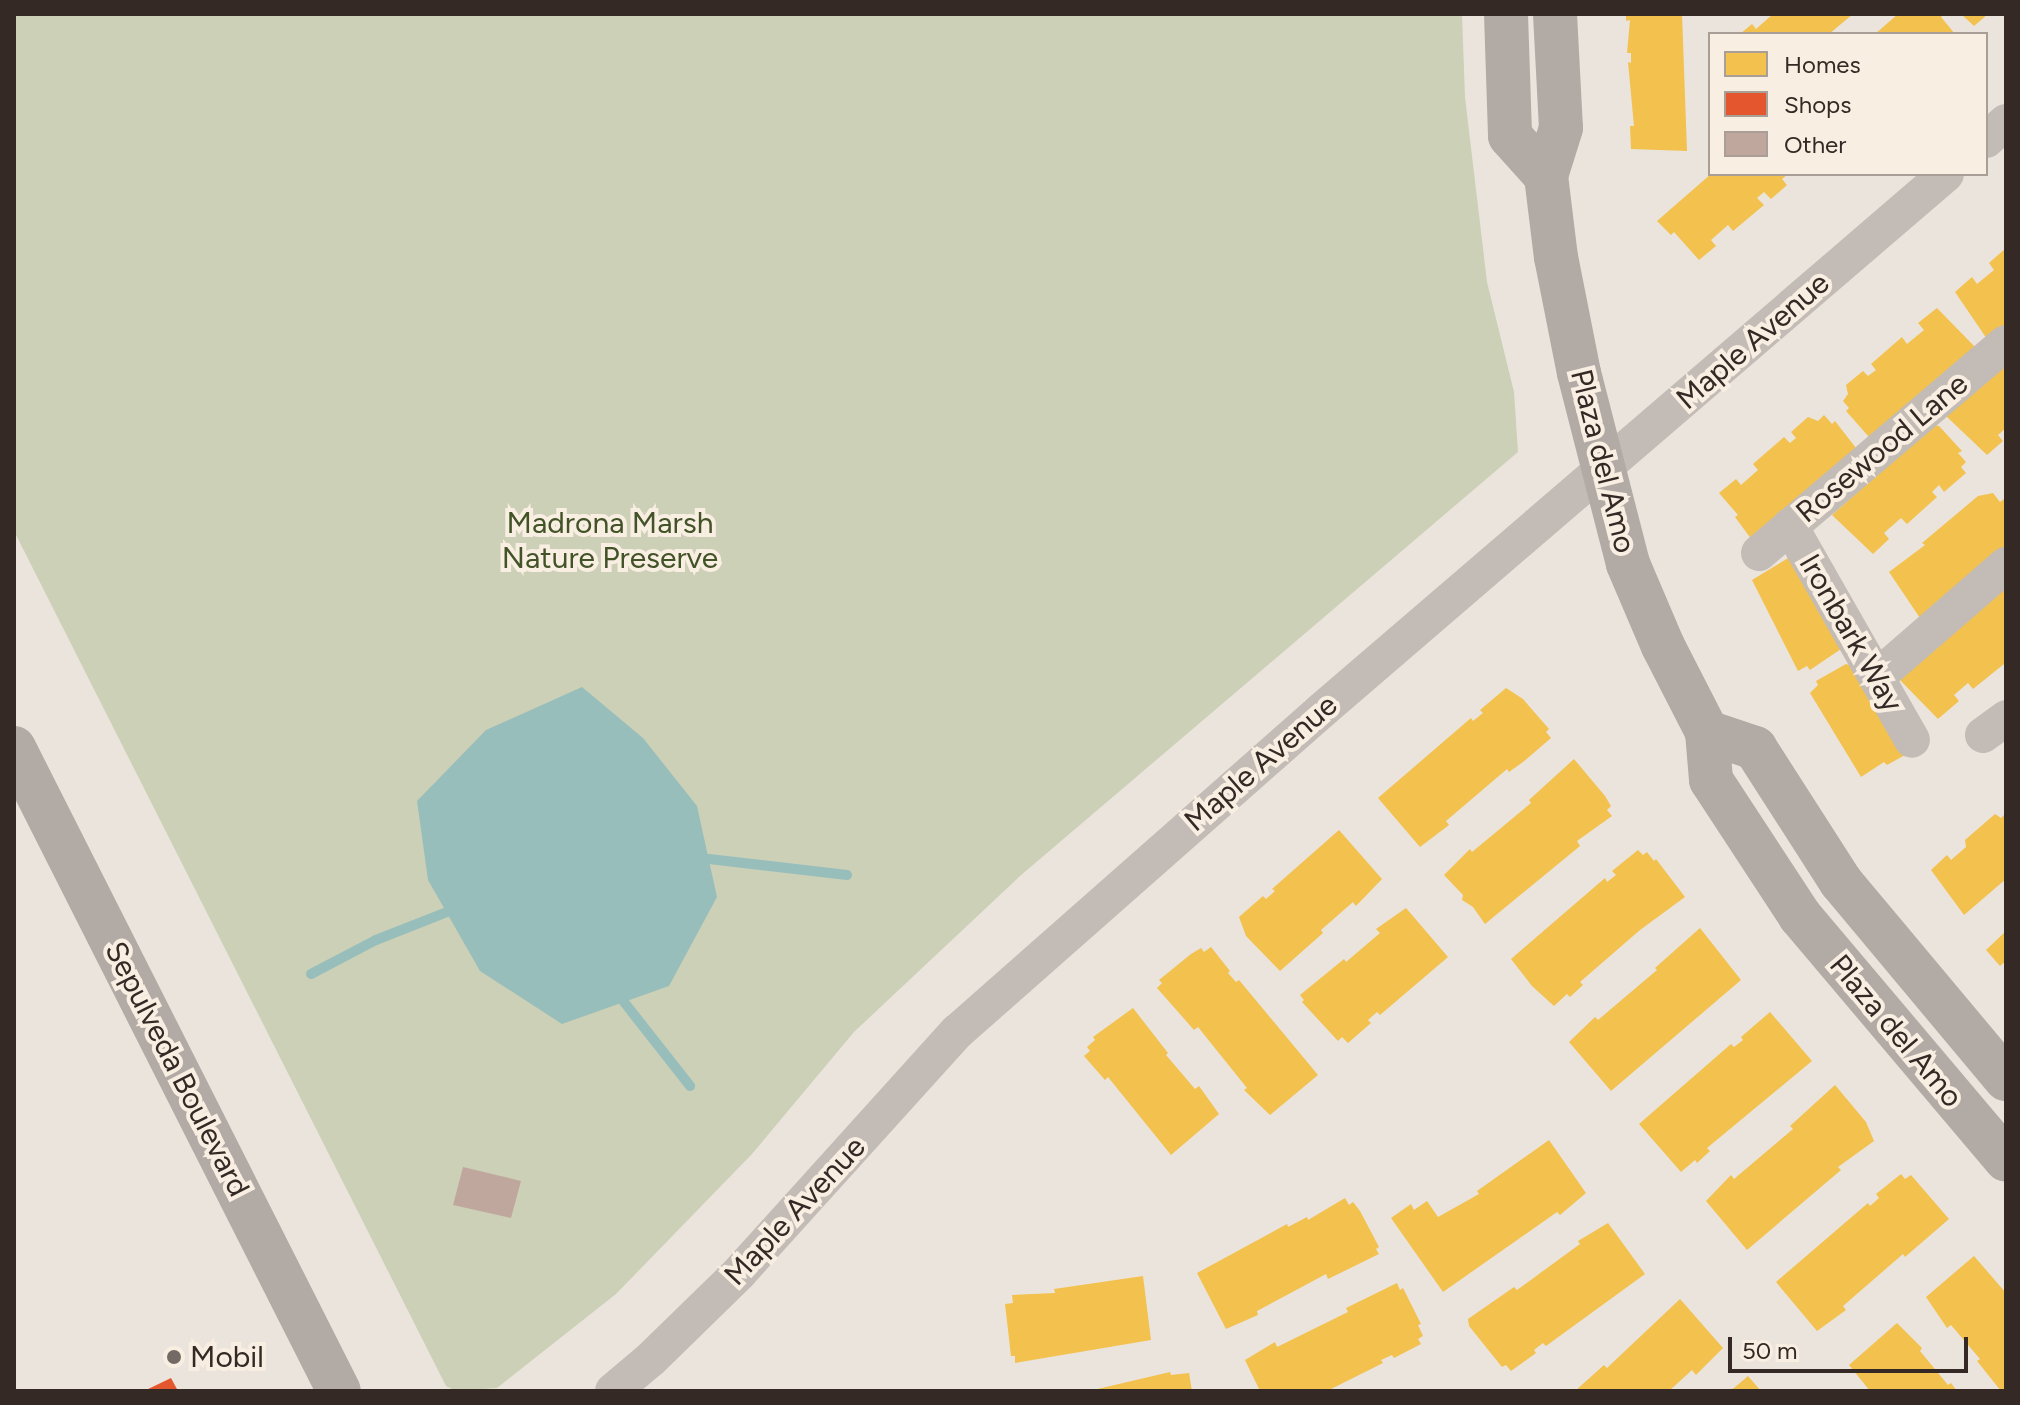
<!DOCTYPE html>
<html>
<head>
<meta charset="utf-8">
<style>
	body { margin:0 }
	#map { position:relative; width:2020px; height:1405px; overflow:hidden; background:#ebe4dc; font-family:Figtree,sans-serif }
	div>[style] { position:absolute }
	.green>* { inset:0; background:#ccd0b6 }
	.water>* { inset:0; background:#98bebc }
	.homes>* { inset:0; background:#f2c14e }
	.shops>* { inset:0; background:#e4572e }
	.stream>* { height:10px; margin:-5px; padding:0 5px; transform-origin:5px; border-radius:5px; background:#98bebc }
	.building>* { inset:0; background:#c0a79d }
	.minor>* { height:36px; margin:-18px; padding:0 18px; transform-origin:18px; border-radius:18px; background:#c3bcb6 }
	.major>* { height:44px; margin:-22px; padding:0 22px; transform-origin:22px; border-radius:22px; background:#b2aaa5 }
	.dots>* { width:22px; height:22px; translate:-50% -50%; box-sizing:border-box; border:4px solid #f9eee2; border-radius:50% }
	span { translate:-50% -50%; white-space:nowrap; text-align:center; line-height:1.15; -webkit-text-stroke:8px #f9eee2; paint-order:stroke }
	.street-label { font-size:30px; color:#342925 }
	.park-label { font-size:30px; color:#435328 }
	.poi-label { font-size:30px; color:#342925 }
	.left { translate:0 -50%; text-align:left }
	.frame { position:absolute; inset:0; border:16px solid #342925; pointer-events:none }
	.legend { position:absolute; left:1708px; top:32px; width:280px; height:144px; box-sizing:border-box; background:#f9eee2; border:2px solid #aa9f96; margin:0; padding:10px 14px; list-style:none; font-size:24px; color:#342925 }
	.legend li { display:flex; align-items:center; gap:16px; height:40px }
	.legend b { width:40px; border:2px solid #aa9f96 }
	.scale { position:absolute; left:1728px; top:1337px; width:240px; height:36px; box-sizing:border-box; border:4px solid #342925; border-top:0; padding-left:10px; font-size:24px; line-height:28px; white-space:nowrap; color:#342925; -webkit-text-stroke:6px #f9eee2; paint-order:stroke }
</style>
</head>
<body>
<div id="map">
	<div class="green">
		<div style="clip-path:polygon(14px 14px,1462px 14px,1465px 97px,1487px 282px,1514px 392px,1518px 452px,1020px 876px,854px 1032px,752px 1154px,616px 1294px,497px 1388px,456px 1391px,446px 1386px,14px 531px)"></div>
	</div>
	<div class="water">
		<div style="clip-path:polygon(582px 687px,643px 738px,697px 806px,717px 897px,669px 986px,562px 1024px,480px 971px,428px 880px,417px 801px,486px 730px)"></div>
	</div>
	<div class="homes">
		<div style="clip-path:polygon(1626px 14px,1682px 14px,1687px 151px,1631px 149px,1630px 126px,1634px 126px,1628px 62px,1631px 63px,1631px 53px,1627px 53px,1630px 20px,1626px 21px)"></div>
		<div style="clip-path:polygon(1773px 14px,1853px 14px,1829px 34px,1740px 34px,1752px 24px,1756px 29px)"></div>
		<div style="clip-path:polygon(1898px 14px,1944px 14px,1941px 17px,1955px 34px,1875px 34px)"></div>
		<div style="clip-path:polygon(1961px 14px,1988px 14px,1974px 26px)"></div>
		<div style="clip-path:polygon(1711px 174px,1788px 174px,1782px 179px,1787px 185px,1771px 199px,1764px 192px,1757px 198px,1764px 205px,1733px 231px,1728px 225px,1711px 240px,1716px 246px,1699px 260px,1674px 232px,1671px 235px,1657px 221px)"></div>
		<div style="clip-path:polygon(2006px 248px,2006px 324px,1987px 339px,1955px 292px,1972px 277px,1977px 284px,1994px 270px,1989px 263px)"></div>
		<div style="clip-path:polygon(1937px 308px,1976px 348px,1869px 437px,1846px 411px,1849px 408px,1843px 401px,1848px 394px,1846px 385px,1863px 371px,1868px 376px,1876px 370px,1871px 364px,1902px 337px,1907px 344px,1924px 330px,1918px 323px)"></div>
		<div style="clip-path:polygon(2006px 365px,2006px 428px,1998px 435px,2003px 441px,1987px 455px,1946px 416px)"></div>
		<div style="clip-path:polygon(1824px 415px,1832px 424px,1835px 421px,1856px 448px,1752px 540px,1735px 517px,1738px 515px,1719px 493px,1736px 479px,1741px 485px,1758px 470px,1753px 464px,1784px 437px,1790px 443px,1796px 438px,1791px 432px,1808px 417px,1818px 421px)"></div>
		<div style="clip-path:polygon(1933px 425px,1939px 426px,1962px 451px,1958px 453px,1966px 462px,1961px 467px,1966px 473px,1944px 492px,1939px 485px,1932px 492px,1937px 497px,1907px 524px,1901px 518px,1884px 533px,1889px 539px,1873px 554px,1832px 515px)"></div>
		<div style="clip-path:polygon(1993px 493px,2000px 502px,2004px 499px,2006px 501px,2006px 546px,1920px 618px,1889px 572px,1925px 545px,1922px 543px,1978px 496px)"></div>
		<div style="clip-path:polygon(1793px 555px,1841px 649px,1810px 670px,1807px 666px,1798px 671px,1752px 580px)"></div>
		<div style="clip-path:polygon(2000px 591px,2006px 591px,2004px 664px,1973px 689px,1968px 683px,1954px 695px,1959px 701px,1938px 719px,1899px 679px)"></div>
		<div style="clip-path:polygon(1846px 664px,1851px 666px,1905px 755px,1887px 765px,1884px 762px,1861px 777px,1810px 693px,1818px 685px,1816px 681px)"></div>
		<div style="clip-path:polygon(1506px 688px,1523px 699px,1549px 729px,1546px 732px,1551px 738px,1523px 762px,1509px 772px,1507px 769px,1446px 821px,1449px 825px,1420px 847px,1378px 798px,1471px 718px,1473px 721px,1483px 713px,1480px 710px)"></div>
		<div style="clip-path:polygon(1574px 759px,1605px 796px,1611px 806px,1607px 810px,1612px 816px,1577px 841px,1580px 846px,1485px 924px,1473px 907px,1462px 900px,1463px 895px,1444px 875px,1470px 849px,1472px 852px,1531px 803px,1529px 800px)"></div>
		<div style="clip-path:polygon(2006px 813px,2006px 879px,1964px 915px,1931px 870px,1947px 855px,1951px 860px,1966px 847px,1965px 840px,1995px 814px,2001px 818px)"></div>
		<div style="clip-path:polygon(1339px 830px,1382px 879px,1356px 906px,1353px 902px,1321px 930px,1323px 933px,1280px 971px,1246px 936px,1239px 917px,1263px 896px,1266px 899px,1275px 891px,1272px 889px)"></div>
		<div style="clip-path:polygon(1638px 850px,1643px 855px,1647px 852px,1654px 861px,1656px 859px,1685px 897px,1640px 930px,1580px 982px,1583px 985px,1570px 997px,1567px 994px,1554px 1006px,1532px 986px,1511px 959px,1605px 878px,1607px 882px,1616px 875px,1612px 871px)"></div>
		<div style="clip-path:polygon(1406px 908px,1448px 957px,1380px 1015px,1377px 1012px,1368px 1020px,1371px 1023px,1348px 1043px,1342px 1037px,1338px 1041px,1302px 1002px,1304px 1000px,1300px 995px,1344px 959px,1346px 962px,1380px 933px,1376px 929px)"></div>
		<div style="clip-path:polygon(1700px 928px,1741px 980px,1611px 1091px,1569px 1042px,1595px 1017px,1598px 1020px,1657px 970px,1655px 968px)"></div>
		<div style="clip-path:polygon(2006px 931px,2006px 961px,2000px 966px,1986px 950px)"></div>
		<div style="clip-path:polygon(1211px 947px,1230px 971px,1228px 973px,1236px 982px,1239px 980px,1318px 1075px,1270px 1115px,1244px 1090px,1247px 1088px,1198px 1027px,1194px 1030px,1157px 988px,1162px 983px,1159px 980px,1191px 954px,1201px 948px,1204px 952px)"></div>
		<div style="clip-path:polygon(1133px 1008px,1168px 1053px,1166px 1055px,1195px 1089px,1199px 1086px,1219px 1114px,1171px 1155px,1108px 1077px,1105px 1080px,1084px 1056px,1090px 1051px,1087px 1047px,1095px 1040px,1093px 1037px)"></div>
		<div style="clip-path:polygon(1770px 1012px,1812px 1061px,1707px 1148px,1710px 1151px,1697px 1163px,1695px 1160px,1681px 1172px,1639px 1124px,1731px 1044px,1734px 1047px,1743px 1040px,1741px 1037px)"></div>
		<div style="clip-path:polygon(1835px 1085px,1866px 1122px,1874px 1141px,1838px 1167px,1841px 1170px,1747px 1250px,1706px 1201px,1731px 1175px,1734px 1179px,1793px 1129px,1790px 1126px)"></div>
		<div style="clip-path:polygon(1549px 1140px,1586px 1193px,1560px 1215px,1557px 1212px,1443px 1292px,1391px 1218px,1411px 1204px,1414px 1210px,1427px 1201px,1438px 1217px,1479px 1194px,1477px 1191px)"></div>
		<div style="clip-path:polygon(1901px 1174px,1905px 1179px,1911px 1175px,1949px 1219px,1905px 1257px,1903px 1254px,1843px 1306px,1846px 1310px,1817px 1331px,1776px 1282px,1868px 1203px,1870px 1206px,1879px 1198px,1876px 1194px)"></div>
		<div style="clip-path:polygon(1345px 1198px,1349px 1205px,1353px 1202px,1360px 1211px,1379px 1247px,1376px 1249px,1379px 1254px,1328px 1279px,1326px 1274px,1257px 1311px,1258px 1315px,1226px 1329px,1197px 1273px,1287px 1224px,1288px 1227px,1307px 1217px,1308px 1220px)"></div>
		<div style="clip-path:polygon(1608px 1223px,1645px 1274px,1546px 1346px,1543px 1343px,1534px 1350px,1536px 1353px,1511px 1371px,1506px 1365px,1502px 1367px,1469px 1326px,1468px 1319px,1514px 1287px,1517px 1290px,1580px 1244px,1578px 1241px)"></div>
		<div style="clip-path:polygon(1974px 1256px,2006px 1293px,2006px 1391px,2001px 1391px,1977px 1361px,1980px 1359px,1951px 1325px,1947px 1328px,1926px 1297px)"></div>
		<div style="clip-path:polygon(1143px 1276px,1151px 1340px,1015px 1363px,1015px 1356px,1011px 1356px,1005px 1304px,1013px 1303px,1012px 1295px,1055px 1293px,1054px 1289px)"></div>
		<div style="clip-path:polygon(1397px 1283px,1400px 1290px,1403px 1288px,1421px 1324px,1418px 1325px,1423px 1336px,1418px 1339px,1421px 1344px,1394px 1358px,1392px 1355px,1381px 1360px,1383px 1363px,1327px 1391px,1260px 1391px,1245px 1360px,1275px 1342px,1277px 1347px,1348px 1312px,1346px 1308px)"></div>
		<div style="clip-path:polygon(1680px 1299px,1723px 1348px,1696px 1375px,1692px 1370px,1669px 1391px,1575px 1391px,1604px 1365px,1607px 1368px)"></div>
		<div style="clip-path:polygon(1897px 1323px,1922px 1348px,1920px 1351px,1948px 1385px,1951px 1383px,1957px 1391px,1870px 1391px,1849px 1365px)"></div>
		<div style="clip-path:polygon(1170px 1372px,1171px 1375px,1189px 1373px,1192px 1391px,1089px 1391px)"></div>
		<div style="clip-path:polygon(1748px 1376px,1761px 1391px,1726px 1391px,1734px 1388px)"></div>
	</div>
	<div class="shops">
		<div style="clip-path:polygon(171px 1378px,178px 1391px,144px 1391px)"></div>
	</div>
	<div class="stream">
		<div style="left:709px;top:859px;width:139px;rotate:6.6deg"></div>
		<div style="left:311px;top:974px;width:73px;rotate:-27.6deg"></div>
		<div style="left:376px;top:940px;width:76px;rotate:-21.5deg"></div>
		<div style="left:624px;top:1002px;width:107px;rotate:51.8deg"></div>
	</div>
	<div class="building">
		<div style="clip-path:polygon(463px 1167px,521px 1181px,511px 1218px,453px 1205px)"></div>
	</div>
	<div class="minor">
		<div style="left:1986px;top:140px;width:27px;rotate:-42deg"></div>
		<div style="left:1790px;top:526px;width:246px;rotate:60.3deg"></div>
		<div style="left:1759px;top:553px;width:324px;rotate:-40.4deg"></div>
		<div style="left:1877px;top:677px;width:171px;rotate:-41deg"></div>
		<div style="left:1983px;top:735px;width:29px;rotate:-36deg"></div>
		<div style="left:613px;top:1391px;width:50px;rotate:-40.1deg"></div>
		<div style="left:651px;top:1359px;width:123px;rotate:-44.3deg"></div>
		<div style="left:739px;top:1273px;width:325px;rotate:-47.9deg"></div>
		<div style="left:957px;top:1032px;width:485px;rotate:-41.4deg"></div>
		<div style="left:1321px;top:711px;width:824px;rotate:-40.67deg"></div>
	</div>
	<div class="major">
		<div style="left:1506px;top:14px;width:122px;rotate:88.1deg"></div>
		<div style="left:1510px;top:136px;width:54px;rotate:48deg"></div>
		<div style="left:1555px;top:14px;width:114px;rotate:87deg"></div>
		<div style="left:1561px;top:128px;width:50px;rotate:107.4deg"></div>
		<div style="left:1546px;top:176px;width:82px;rotate:83deg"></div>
		<div style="left:1556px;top:257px;width:118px;rotate:78.8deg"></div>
		<div style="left:1579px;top:373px;width:197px;rotate:75.6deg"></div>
		<div style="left:1628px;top:564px;width:89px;rotate:66.9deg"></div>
		<div style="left:1663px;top:646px;width:97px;rotate:62.9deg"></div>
		<div style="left:1707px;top:732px;width:48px;rotate:85.2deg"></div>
		<div style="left:1711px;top:780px;width:163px;rotate:56.8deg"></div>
		<div style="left:1800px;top:916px;width:319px;rotate:49.8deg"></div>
		<div style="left:1707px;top:732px;width:51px;rotate:18.4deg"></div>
		<div style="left:1755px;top:748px;width:159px;rotate:57.3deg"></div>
		<div style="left:1841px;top:882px;width:257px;rotate:50.1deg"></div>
		<div style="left:14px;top:748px;width:720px;rotate:63.19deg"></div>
	</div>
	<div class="dots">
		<div style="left:174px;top:1357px;background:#746a65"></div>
	</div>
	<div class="street-label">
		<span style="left:1753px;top:341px;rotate:-41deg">Maple Avenue</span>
		<span style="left:1882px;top:448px;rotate:-40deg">Rosewood Lane</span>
		<span style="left:1603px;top:461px;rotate:76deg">Plaza del Amo</span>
		<span style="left:1851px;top:633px;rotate:60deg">Ironbark Way</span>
		<span style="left:1261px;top:763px;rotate:-41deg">Maple Avenue</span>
		<span style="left:1896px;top:1031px;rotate:50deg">Plaza del Amo</span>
		<span style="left:177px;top:1069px;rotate:63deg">Sepulveda Boulevard</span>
		<span style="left:795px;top:1211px;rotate:-47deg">Maple Avenue</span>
	</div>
	<div class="park-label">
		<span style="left:610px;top:540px">Madrona Marsh<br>Nature Preserve</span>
	</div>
	<div class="poi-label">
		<span class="left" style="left:190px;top:1357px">Mobil</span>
	</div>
	<div class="frame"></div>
	<ul class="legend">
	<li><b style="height:22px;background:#f2c14e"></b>Homes</li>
	<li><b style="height:22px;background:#e4572e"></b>Shops</li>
	<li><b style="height:22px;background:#c0a79d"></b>Other</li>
	</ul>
	<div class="scale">50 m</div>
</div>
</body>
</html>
